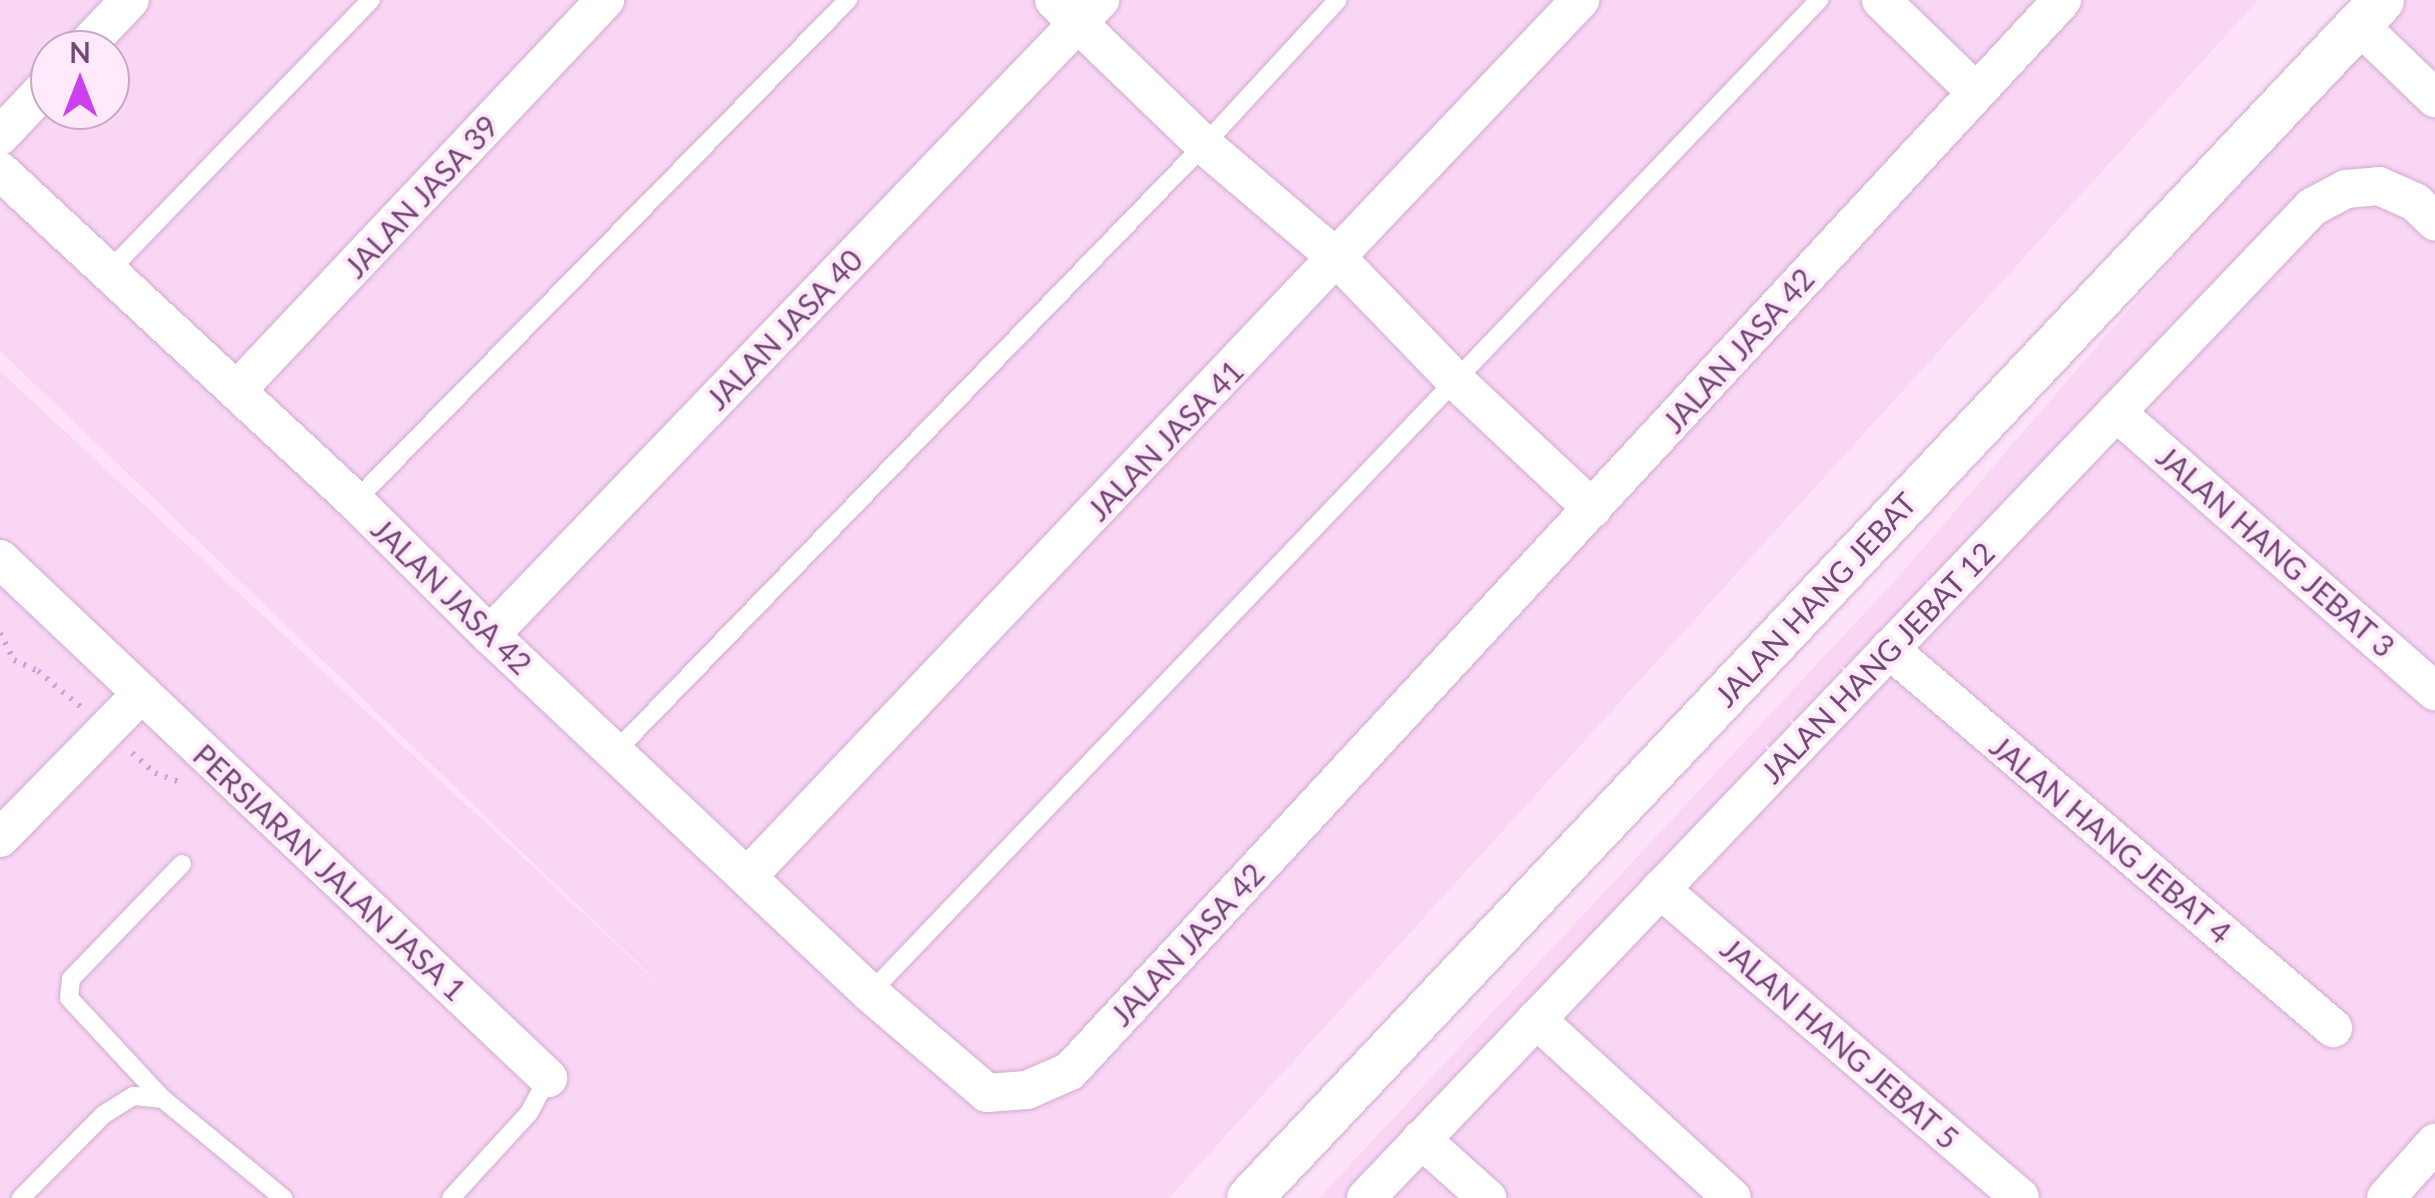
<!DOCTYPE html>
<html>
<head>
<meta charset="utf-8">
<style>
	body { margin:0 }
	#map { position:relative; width:2435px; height:1198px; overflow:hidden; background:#fde2f8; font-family:Lato,sans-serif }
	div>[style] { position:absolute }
	.residential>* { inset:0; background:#fad6f5 }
	.path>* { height:6px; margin-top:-3px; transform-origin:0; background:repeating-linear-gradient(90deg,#d79bd9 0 2.5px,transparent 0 10.5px) }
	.roads { filter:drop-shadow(0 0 2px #d0abd0) drop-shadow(0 0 2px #d0abd0) }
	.service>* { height:18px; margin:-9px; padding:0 9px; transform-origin:9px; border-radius:9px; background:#fff }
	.minor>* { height:38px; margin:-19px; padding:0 19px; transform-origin:19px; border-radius:19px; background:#fff }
	.tertiary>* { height:45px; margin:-22.5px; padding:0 22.5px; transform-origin:22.5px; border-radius:22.5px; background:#fff }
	span { translate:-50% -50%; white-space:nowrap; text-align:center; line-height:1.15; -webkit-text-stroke:8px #ffe9fb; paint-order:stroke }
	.street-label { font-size:30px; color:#734776 }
	.north { position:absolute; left:30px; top:30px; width:100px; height:100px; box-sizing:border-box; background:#ffe9fb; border:2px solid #c7a8c6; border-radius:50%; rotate:0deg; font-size:28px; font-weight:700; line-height:40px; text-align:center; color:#734776 }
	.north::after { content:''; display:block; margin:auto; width:35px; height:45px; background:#cc40ee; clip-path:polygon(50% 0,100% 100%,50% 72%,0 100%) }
</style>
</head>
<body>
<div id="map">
	<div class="residential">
		<div style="clip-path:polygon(evenodd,0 0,2258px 0,1169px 1198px,0 1198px,0 371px,706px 1028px,0 351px,0 0,50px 50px,110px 50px,110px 110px,50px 110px,50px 50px)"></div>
		<div style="clip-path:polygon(2395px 0,2435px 0,2435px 1198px,1319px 1198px,1900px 575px)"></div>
	</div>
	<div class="path">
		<div style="left:0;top:633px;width:30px;rotate:63deg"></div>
		<div style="left:14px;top:660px;width:26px;rotate:25deg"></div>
		<div style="left:38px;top:671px;width:57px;rotate:40.1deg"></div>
		<div style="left:132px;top:753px;width:30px;rotate:41deg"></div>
		<div style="left:155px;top:773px;width:27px;rotate:20deg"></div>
	</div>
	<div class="roads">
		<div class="service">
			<div style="left:107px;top:273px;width:380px;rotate:-46deg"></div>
			<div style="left:355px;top:501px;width:703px;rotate:-45.46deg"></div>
			<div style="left:614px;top:753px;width:847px;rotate:-45.86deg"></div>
			<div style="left:1204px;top:145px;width:197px;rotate:-47.3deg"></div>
			<div style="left:182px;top:864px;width:160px;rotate:134deg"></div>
			<div style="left:71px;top:979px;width:19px;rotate:96deg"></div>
			<div style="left:69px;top:998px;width:138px;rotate:47.1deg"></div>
			<div style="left:163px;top:1099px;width:156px;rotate:39.5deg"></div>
			<div style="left:870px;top:993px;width:1374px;rotate:-46.3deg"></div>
			<div style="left:21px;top:1198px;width:117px;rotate:-45.3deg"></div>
			<div style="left:103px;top:1115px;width:36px;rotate:-32deg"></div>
			<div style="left:134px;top:1096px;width:29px;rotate:6deg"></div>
			<div style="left:451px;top:1198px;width:115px;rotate:-47.5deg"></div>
			<div style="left:529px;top:1113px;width:40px;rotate:-62deg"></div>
		</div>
		<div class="minor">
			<div style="left:1054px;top:0;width:209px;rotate:44deg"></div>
			<div style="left:1204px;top:145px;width:176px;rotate:40.4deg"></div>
			<div style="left:1338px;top:259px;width:170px;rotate:46deg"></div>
			<div style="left:1456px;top:381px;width:187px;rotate:43.1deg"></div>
			<div style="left:1881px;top:0;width:131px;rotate:44.1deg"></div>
			<div style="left:2358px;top:24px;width:107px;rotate:43.9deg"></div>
			<div style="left:82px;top:50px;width:69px;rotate:-46.2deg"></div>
			<div style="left:0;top:136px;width:73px;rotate:-46.7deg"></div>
			<div style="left:0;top:171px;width:485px;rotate:42.9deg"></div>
			<div style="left:355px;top:501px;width:190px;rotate:44.8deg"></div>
			<div style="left:490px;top:635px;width:522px;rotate:43.29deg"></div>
			<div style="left:870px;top:993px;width:154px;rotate:40.5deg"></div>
			<div style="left:987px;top:1093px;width:40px;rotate:-4.3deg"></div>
			<div style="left:1027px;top:1090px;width:47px;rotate:-23.8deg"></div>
			<div style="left:1070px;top:1071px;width:1460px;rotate:-47.19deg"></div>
			<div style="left:236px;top:391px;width:538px;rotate:-46.66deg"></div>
			<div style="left:2116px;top:412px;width:424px;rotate:41.2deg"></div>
			<div style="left:0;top:559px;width:755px;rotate:43.44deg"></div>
			<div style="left:490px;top:635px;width:881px;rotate:-46.15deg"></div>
			<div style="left:1889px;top:649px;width:584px;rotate:40.48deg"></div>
			<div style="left:0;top:838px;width:203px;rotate:-45.6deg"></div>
			<div style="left:747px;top:877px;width:1210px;rotate:-46.47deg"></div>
			<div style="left:1660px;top:889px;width:474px;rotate:40.6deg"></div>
			<div style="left:1536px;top:1019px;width:265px;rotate:42.4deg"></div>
			<div style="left:1421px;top:1139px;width:89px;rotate:41.8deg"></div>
			<div style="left:1366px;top:1198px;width:1370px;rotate:-46.33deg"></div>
			<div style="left:2312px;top:207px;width:38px;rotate:-28deg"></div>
			<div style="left:2346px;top:189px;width:33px;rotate:-5deg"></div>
			<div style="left:2379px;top:186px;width:39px;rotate:24deg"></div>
			<div style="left:2415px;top:202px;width:28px;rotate:44deg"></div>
			<div style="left:2386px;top:1198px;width:74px;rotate:-48.3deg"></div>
		</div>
		<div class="tertiary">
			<div style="left:1249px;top:1198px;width:1648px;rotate:-46.62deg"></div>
		</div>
	</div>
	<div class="street-label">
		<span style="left:421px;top:196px;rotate:-47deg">JALAN JASA 39</span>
		<span style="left:784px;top:329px;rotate:-46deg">JALAN JASA 40</span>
		<span style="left:1738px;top:350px;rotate:-48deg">JALAN JASA 42</span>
		<span style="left:1165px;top:440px;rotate:-46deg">JALAN JASA 41</span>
		<span style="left:2276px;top:551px;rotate:41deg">JALAN HANG JEBAT 3</span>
		<span style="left:452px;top:596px;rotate:44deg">JALAN JASA 42</span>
		<span style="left:1815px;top:599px;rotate:-47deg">JALAN HANG JEBAT</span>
		<span style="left:1877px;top:662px;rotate:-46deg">JALAN HANG JEBAT 12</span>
		<span style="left:2111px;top:839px;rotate:40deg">JALAN HANG JEBAT 4</span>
		<span style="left:330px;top:872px;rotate:43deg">PERSIARAN JALAN JASA 1</span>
		<span style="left:1187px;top:944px;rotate:-47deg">JALAN JASA 42</span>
		<span style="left:1840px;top:1043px;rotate:41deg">JALAN HANG JEBAT 5</span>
	</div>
	<div class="north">N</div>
</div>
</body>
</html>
